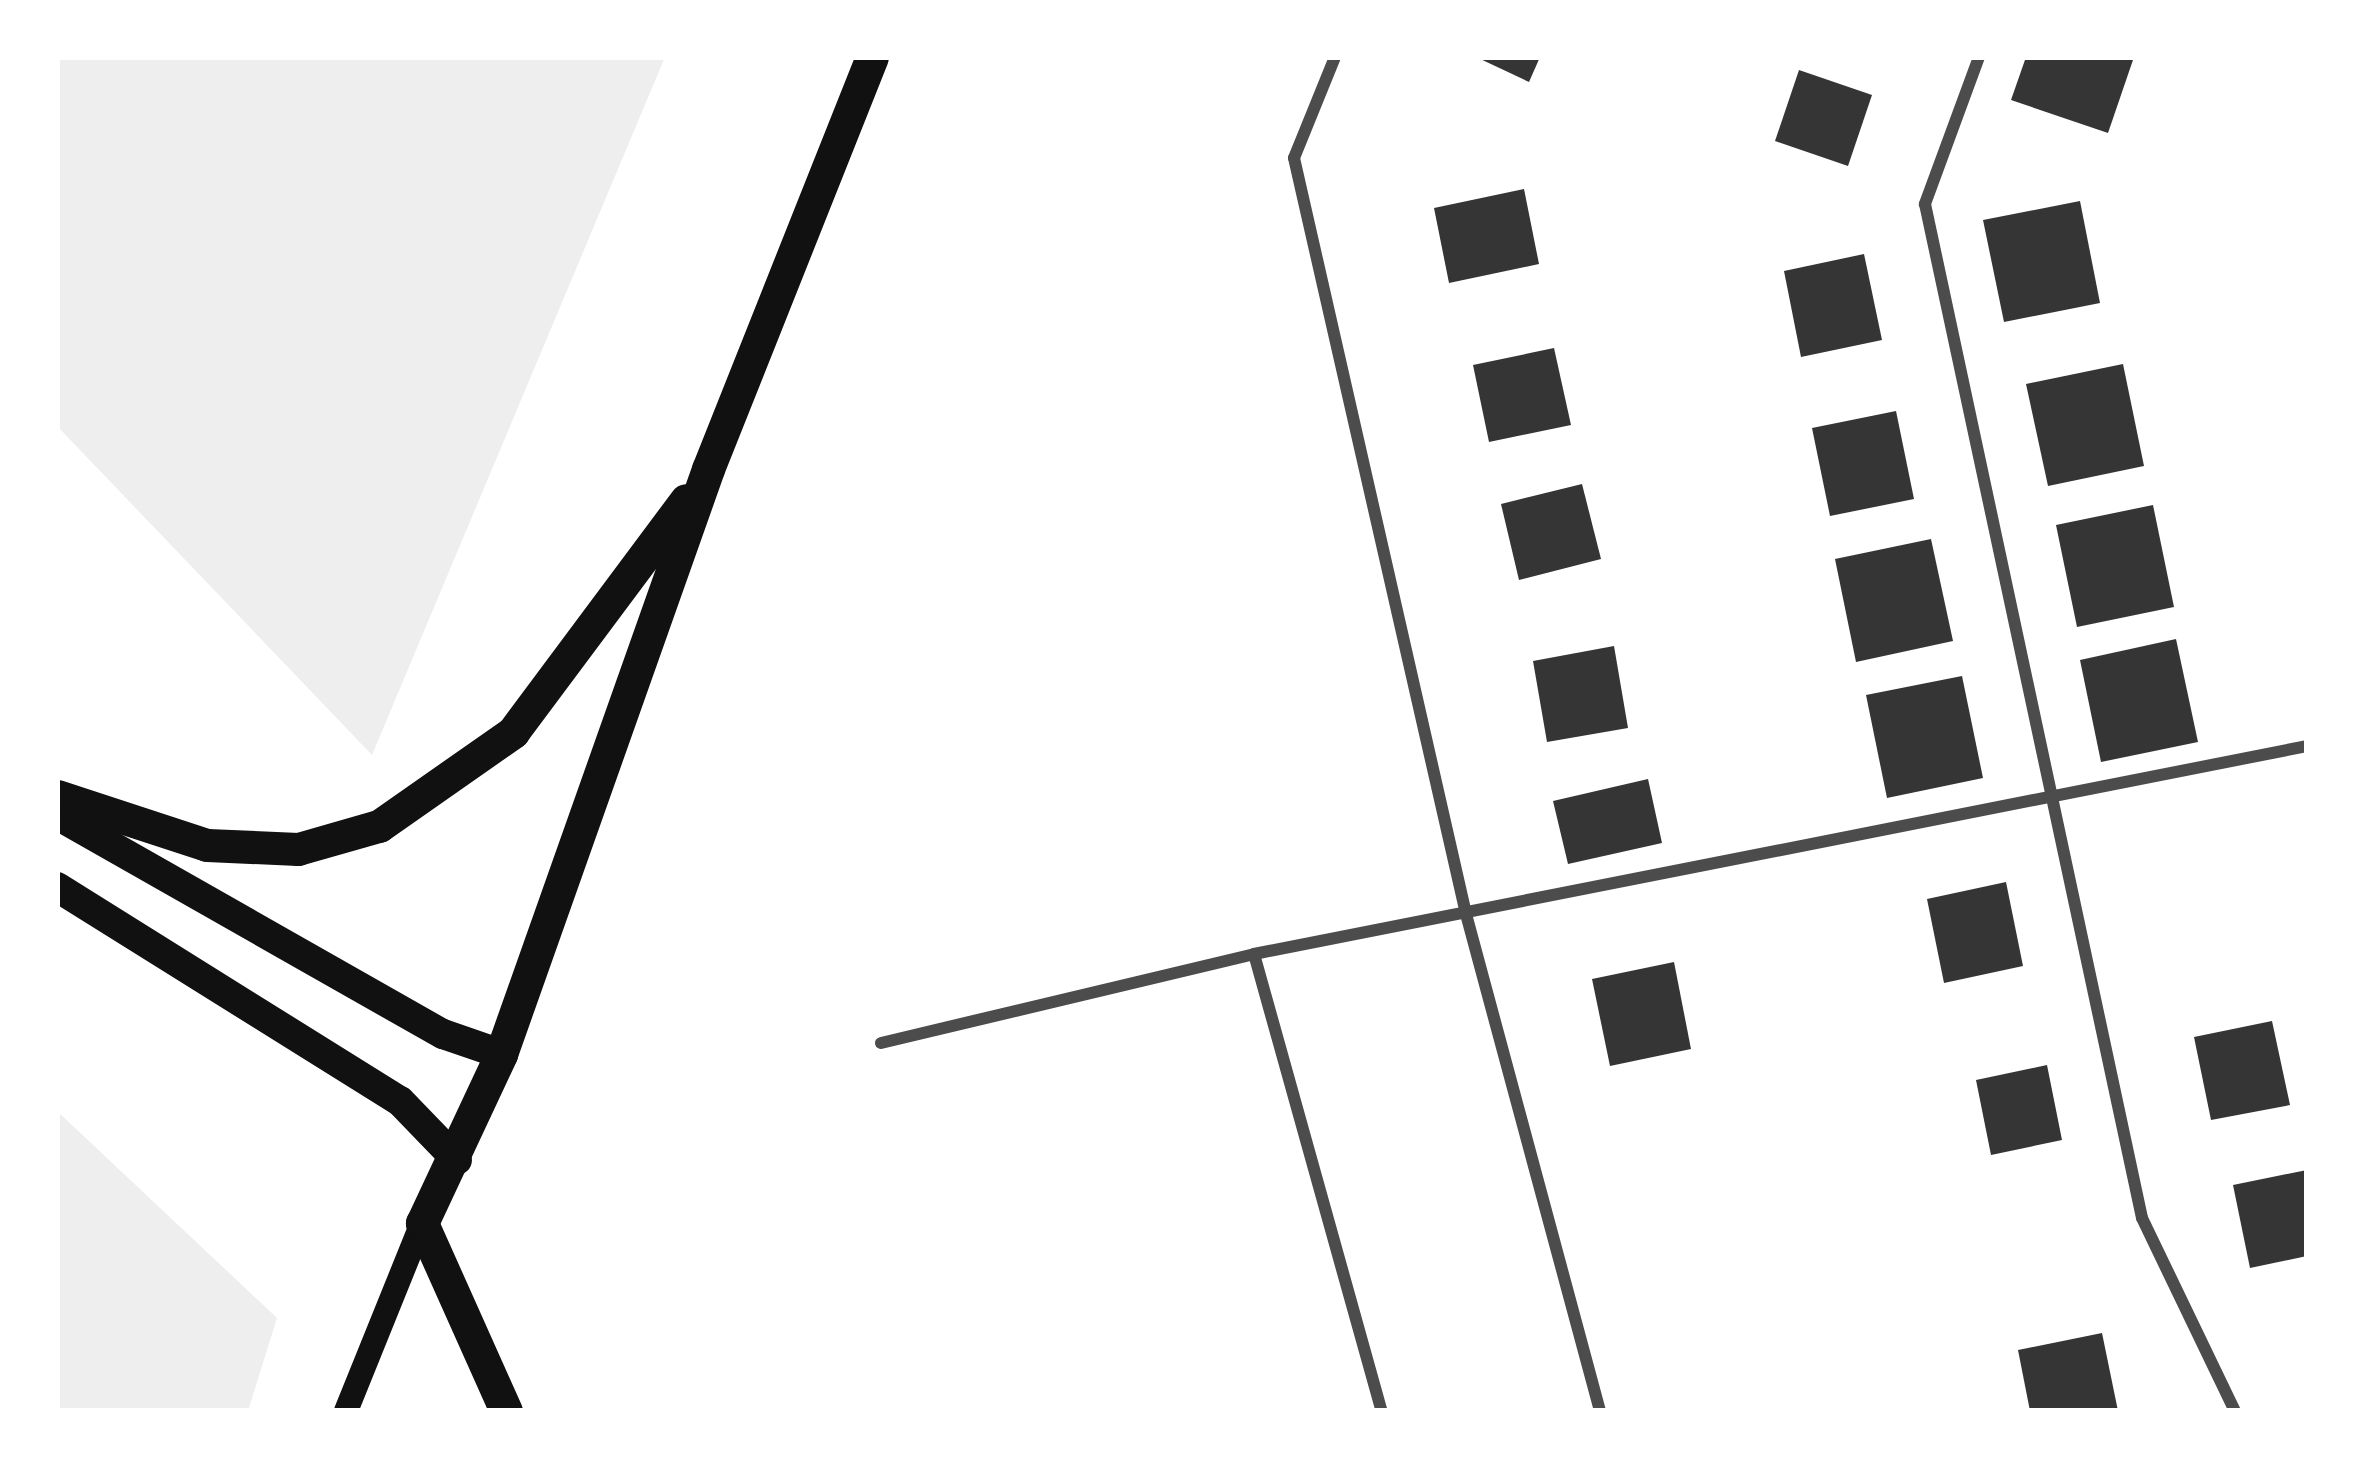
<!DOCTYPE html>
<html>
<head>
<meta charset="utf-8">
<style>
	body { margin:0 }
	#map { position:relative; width:2364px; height:1468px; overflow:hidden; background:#fff; font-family:"IBM Plex Sans",sans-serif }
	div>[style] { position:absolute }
	.green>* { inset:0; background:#eee }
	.building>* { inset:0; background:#353535 }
	.minor>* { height:12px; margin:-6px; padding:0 6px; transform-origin:6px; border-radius:6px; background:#4c4c4c }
	.secondary>* { height:24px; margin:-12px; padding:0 12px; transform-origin:12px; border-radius:12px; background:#111 }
	.primary>* { height:30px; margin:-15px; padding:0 15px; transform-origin:15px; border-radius:15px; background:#111 }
	.trunk>* { height:33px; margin:-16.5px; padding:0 16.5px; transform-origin:16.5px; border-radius:16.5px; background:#111 }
	span { translate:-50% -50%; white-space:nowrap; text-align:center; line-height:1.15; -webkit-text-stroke:12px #fff; paint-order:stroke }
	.frame { position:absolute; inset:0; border:60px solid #fff; pointer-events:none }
</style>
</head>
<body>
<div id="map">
	<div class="green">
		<div style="clip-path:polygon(57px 57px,665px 57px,372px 755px,57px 426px)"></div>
		<div style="clip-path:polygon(57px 1111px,277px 1318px,248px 1411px,57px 1411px)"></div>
	</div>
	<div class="building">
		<div style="clip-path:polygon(1476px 57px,1540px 57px,1529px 82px)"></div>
		<div style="clip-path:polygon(2026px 57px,2134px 57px,2108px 133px,2011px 100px)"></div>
		<div style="clip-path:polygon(1799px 70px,1872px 95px,1848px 166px,1775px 141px)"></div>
		<div style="clip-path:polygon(1524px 189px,1539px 264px,1449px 283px,1434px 208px)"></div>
		<div style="clip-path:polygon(2080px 201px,2100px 303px,2004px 322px,1983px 220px)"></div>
		<div style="clip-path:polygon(1864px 254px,1882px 340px,1801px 357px,1784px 271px)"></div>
		<div style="clip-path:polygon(1554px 348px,1571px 425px,1489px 442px,1473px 365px)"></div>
		<div style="clip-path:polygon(2123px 364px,2144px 466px,2048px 486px,2026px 384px)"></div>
		<div style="clip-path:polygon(1896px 411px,1914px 499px,1830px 516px,1812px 428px)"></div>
		<div style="clip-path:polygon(1582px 484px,1601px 559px,1519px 580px,1501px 504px)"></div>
		<div style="clip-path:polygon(2153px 505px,2174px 607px,2077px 627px,2056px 525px)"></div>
		<div style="clip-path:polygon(1931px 539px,1953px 641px,1856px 662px,1835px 559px)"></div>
		<div style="clip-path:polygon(2176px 639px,2198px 742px,2101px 762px,2080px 660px)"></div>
		<div style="clip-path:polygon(1614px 646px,1628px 728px,1547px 742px,1533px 661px)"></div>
		<div style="clip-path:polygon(1962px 676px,1983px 778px,1887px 798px,1866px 695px)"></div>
		<div style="clip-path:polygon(1648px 779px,1662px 843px,1568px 864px,1553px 801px)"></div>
		<div style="clip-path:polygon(2006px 882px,2023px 966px,1944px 983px,1927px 899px)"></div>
		<div style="clip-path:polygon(1674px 962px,1691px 1049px,1610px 1066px,1592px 979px)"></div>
		<div style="clip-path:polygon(2272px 1021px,2290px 1105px,2211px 1120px,2194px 1037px)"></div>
		<div style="clip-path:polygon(2047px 1065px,2062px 1140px,1991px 1155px,1976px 1080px)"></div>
		<div style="clip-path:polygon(2307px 1170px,2307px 1256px,2250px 1268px,2233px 1185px)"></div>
		<div style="clip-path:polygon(2102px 1333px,2118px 1411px,2030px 1411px,2018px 1350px)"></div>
	</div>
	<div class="minor">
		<div style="left:1335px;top:57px;width:109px;rotate:112.1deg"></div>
		<div style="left:1294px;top:158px;width:775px;rotate:77.18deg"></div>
		<div style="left:1466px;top:914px;width:515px;rotate:74.91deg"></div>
		<div style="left:1979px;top:57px;width:157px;rotate:110.2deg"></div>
		<div style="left:1925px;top:204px;width:1037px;rotate:77.92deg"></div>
		<div style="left:2142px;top:1218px;width:214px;rotate:64.3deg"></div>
		<div style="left:1254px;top:954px;width:475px;rotate:74.4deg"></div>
		<div style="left:881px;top:1043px;width:383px;rotate:-13.4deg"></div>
		<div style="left:1254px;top:954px;width:1073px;rotate:-11.17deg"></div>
	</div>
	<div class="secondary">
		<div style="left:346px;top:1411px;width:203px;rotate:-68deg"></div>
	</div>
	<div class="primary">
		<div style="left:57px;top:815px;width:444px;rotate:29.6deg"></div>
		<div style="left:443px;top:1034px;width:61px;rotate:19deg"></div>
		<div style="left:57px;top:887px;width:404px;rotate:32deg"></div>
		<div style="left:400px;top:1101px;width:82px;rotate:46deg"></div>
	</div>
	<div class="trunk">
		<div style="left:57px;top:796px;width:158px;rotate:18.1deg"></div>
		<div style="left:207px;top:845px;width:91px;rotate:2.5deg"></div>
		<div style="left:298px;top:849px;width:84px;rotate:-15.9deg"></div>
		<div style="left:379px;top:826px;width:164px;rotate:-35deg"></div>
		<div style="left:513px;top:732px;width:289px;rotate:-53.3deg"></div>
		<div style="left:506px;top:1411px;width:206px;rotate:-114.1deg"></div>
		<div style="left:422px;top:1223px;width:187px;rotate:-64.9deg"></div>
		<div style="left:501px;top:1054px;width:621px;rotate:-70.51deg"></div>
		<div style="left:708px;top:469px;width:443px;rotate:-68.3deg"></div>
	</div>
	<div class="frame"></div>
</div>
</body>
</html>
